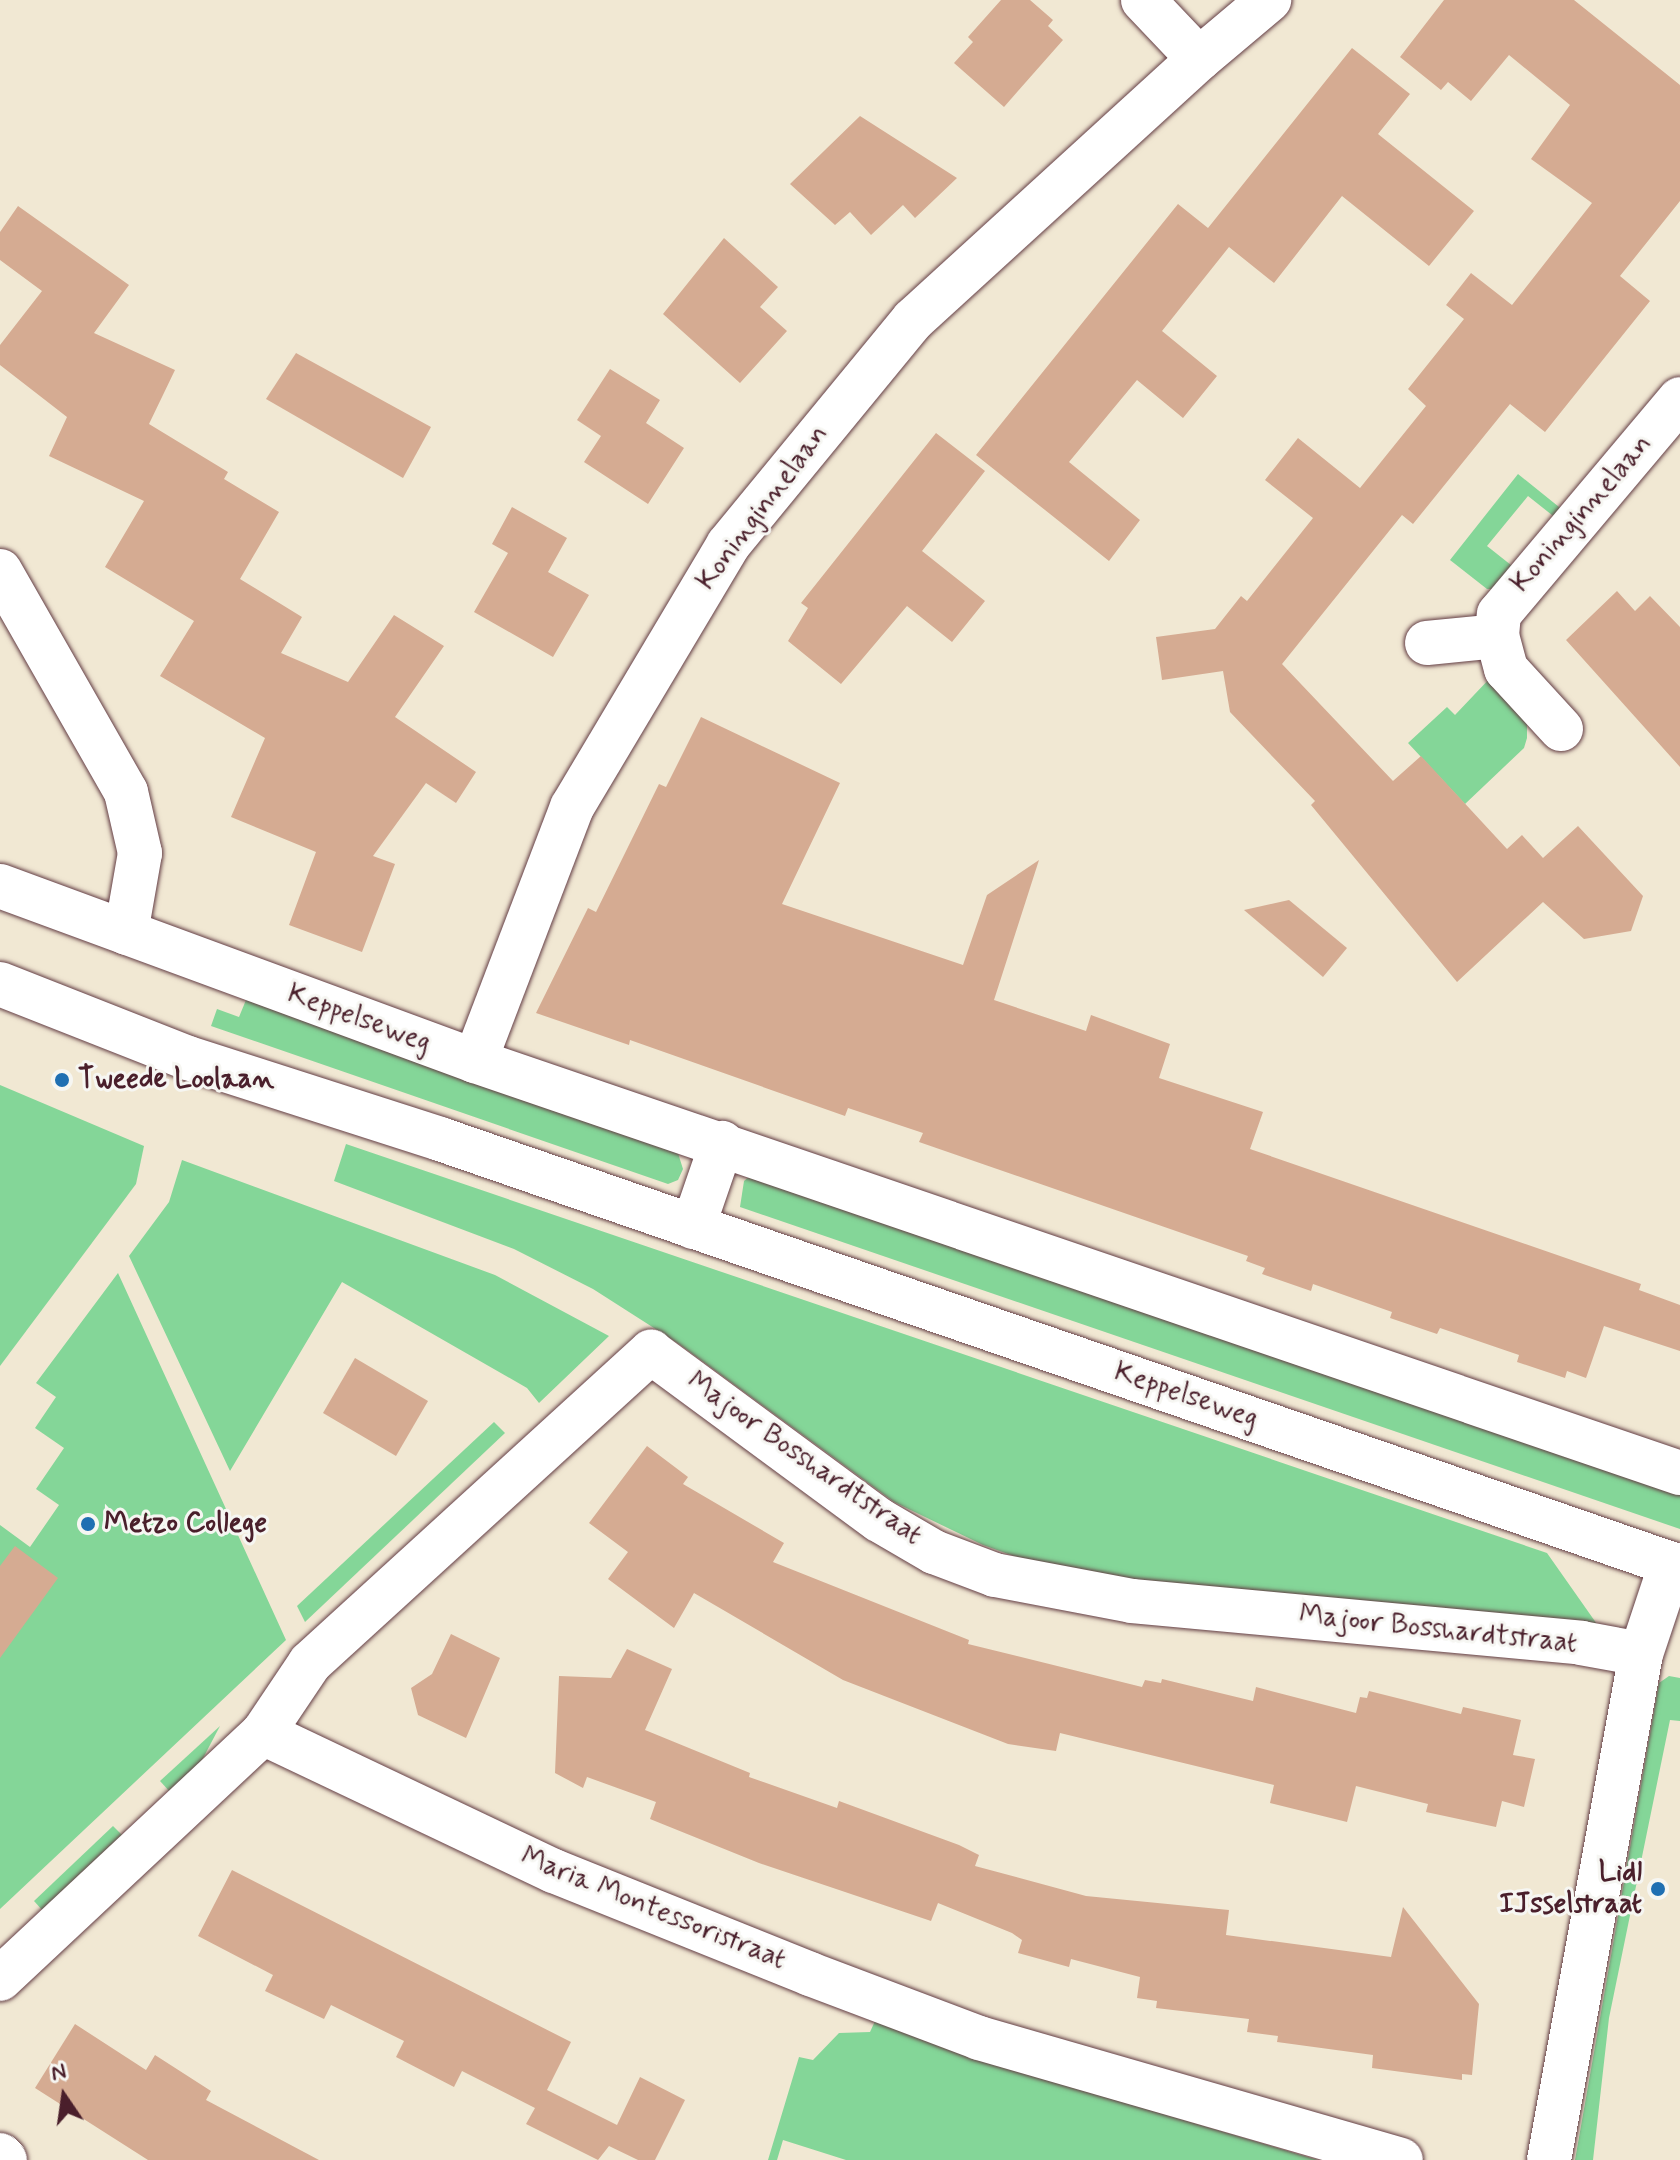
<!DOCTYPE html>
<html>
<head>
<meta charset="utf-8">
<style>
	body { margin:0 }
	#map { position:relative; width:1680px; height:2160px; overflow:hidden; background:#f1e8d3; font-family:Mynerve,sans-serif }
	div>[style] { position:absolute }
	.green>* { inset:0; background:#84d698 }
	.building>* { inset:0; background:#d5ab92 }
	.roads { filter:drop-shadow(0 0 2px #633d44) drop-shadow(0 0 2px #633d44) }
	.street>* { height:44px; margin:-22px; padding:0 22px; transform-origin:22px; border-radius:22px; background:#fff }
	.secondary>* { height:44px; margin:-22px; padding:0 22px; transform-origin:22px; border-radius:22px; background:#fff }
	.dots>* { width:22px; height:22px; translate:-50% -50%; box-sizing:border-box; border:4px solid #f6f6f2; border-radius:50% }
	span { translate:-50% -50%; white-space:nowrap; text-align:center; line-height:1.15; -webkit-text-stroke:6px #f6f6f2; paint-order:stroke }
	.street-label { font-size:28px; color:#4a1f2b }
	.poi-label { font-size:28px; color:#4a1f2b; font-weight:700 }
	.left { translate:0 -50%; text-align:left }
	.right { translate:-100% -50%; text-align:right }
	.north { position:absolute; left:24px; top:2056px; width:80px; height:80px; -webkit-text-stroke:6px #f6f6f2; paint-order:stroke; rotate:347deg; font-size:22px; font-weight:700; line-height:32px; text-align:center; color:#4a1f2b }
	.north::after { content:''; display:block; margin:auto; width:28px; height:36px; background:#4a1f2b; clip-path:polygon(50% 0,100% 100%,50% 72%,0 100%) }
</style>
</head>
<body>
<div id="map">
	<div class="green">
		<div style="clip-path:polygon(1518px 474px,1564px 511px,1557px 519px,1528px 496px,1487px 546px,1516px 569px,1501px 589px,1487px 589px,1450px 560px)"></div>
		<div style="clip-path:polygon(1492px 676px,1527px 716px,1527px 738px,1524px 748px,1465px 804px,1408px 743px,1447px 707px,1455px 715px)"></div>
		<div style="clip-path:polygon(246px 1000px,677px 1150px,683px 1169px,678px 1180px,668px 1184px,211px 1026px,217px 1009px,239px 1017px)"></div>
		<div style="clip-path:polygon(0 1085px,144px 1146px,136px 1184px,0 1366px)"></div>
		<div style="clip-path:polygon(346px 1144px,1547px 1553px,1599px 1627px,1153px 1583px,1033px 1563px,983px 1545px,894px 1502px,679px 1344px,593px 1289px,514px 1249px,334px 1181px)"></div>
		<div style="clip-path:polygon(182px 1160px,495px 1275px,609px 1336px,539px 1403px,527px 1388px,342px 1282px,230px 1471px,129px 1256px,169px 1202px)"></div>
		<div style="clip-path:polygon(751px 1175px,1680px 1493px,1680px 1529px,740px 1207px,744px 1181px)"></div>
		<div style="clip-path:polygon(118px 1273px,286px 1640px,0 1909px,0 1525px,30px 1547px,59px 1505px,36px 1489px,64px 1448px,35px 1428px,56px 1397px,36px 1383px)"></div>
		<div style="clip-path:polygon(494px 1422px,505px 1433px,305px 1622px,297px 1606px)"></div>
		<div style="clip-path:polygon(1669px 1676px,1680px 1678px,1680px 1721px,1670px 1720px,1609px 2018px,1593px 2160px,1575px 2160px,1659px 1683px)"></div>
		<div style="clip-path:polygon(220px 1726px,201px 1762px,170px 1792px,160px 1781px)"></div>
		<div style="clip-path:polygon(113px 1826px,122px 1835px,43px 1911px,34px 1901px)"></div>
		<div style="clip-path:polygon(876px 2019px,1062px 2084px,1318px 2160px,846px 2160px,783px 2140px,777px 2160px,768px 2160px,799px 2057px,813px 2060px,839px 2033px,870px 2032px)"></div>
	</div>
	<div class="building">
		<div style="clip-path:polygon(1001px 0,1030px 0,1053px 20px,1048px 26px,1063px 40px,1004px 107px,954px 63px,973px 42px,968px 37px)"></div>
		<div style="clip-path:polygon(1444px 0,1574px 0,1680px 85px,1680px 201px,1620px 276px,1650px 301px,1545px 432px,1510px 404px,1413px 524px,1402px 515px,1282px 664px,1393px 781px,1421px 756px,1507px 849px,1522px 835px,1543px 858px,1578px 826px,1643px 896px,1631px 931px,1584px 939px,1543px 902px,1457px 982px,1311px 805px,1315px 801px,1230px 712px,1223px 671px,1162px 680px,1156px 637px,1215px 629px,1241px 596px,1247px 601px,1313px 518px,1265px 480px,1298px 438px,1360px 488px,1426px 406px,1408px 389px,1464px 319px,1446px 305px,1471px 273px,1512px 305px,1592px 203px,1531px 159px,1570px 105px,1509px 55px,1471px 101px,1448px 82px,1441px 90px,1400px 57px)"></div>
		<div style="clip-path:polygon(1352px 48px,1410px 94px,1378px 134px,1474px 211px,1429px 266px,1342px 196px,1274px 283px,1229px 247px,1162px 331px,1217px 376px,1183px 418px,1137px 380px,1069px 462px,1140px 520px,1109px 561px,976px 455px,1178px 204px,1208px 228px)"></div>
		<div style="clip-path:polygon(860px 116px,957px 178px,915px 218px,903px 205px,871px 235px,850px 212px,835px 225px,790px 184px)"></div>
		<div style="clip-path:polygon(18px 206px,129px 285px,94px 333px,175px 370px,149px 424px,228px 472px,224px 479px,279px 512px,240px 579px,302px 617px,281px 653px,348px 682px,394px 615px,444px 646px,395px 717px,476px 772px,456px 803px,426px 783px,373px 856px,395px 864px,362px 952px,289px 925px,316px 852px,231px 817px,265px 738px,160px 676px,194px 621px,105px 567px,144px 501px,49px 456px,67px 417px,0 365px,0 345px,42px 291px,0 260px,0 232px)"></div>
		<div style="clip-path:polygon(724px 238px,778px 287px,760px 307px,787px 331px,740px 383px,663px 314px)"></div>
		<div style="clip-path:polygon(296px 353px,431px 427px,403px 478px,266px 399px)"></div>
		<div style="clip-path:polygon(610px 369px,660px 400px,646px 423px,684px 448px,648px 504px,584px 462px,601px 436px,577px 420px)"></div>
		<div style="clip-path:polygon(936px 433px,985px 471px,922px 551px,985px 601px,952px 642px,907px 606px,841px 684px,788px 641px,808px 608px,801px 603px)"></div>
		<div style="clip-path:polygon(512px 507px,567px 538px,548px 572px,589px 595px,553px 657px,474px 612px,508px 553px,492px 544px)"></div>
		<div style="clip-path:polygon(1617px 591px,1635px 611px,1650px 596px,1680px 627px,1680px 767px,1566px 640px)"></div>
		<div style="clip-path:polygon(701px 717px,840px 783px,782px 904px,963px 965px,987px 895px,1039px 860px,994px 1000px,1086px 1031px,1091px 1015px,1170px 1044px,1159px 1078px,1263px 1112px,1250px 1149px,1641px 1284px,1639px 1290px,1680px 1305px,1680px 1351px,1604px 1326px,1586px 1378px,1567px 1371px,1565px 1378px,1517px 1362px,1519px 1355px,1440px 1328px,1437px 1334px,1390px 1318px,1392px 1312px,1313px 1284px,1311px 1291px,1262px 1274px,1265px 1268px,1246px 1261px,1248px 1256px,919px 1142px,923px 1133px,848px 1108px,845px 1116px,630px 1040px,629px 1045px,536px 1013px,588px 908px,596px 912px,659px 784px,666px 787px)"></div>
		<div style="clip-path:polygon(1289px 900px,1347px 948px,1323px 977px,1244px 910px)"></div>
		<div style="clip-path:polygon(355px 1358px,428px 1401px,396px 1456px,323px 1413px)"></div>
		<div style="clip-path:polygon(647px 1446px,688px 1477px,683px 1484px,784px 1543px,773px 1562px,969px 1640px,968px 1644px,1142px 1687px,1145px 1680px,1161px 1683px,1162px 1679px,1253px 1701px,1256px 1687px,1356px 1713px,1360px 1697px,1367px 1698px,1369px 1691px,1461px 1714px,1463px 1707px,1521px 1720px,1513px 1755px,1535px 1759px,1524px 1807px,1502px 1801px,1496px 1827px,1426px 1812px,1428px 1804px,1356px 1786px,1347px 1822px,1270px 1803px,1274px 1785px,1060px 1733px,1056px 1751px,1008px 1744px,843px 1680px,694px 1593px,674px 1628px,608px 1579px,628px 1552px,589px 1523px)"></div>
		<div style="clip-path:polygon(15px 1546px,58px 1578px,0 1658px,0 1566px)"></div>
		<div style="clip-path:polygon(451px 1634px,500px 1658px,466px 1738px,418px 1715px,411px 1688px,432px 1674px)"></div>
		<div style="clip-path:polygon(627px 1649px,672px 1669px,645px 1730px,750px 1773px,749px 1777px,837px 1808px,839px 1801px,959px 1845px,979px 1855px,975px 1866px,1086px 1896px,1229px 1910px,1226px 1935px,1391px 1957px,1403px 1907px,1479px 2004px,1472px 2075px,1462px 2074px,1462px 2080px,1372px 2068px,1373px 2055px,1277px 2042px,1278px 2036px,1247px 2032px,1249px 2019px,1156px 2008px,1157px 2001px,1137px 1998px,1140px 1977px,1071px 1959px,1069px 1967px,1018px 1953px,1022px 1940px,1012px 1933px,938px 1903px,931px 1921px,759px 1863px,650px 1819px,656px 1802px,587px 1777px,583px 1788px,555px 1773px,559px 1676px,611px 1678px)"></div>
		<div style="clip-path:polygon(232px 1870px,571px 2042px,547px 2090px,617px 2125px,640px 2077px,685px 2100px,655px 2160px,638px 2160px,609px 2146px,598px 2160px,526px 2124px,535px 2108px,462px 2071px,454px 2087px,396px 2057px,404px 2041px,331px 2005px,324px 2019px,265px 1991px,273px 1975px,198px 1936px)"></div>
		<div style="clip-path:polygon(75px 2024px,146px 2070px,155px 2055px,211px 2091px,206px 2100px,319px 2160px,148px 2160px,35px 2088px)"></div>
	</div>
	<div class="roads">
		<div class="street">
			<div style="left:1143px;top:0;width:81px;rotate:46.5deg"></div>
			<div style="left:1199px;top:59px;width:92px;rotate:-40.1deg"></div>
			<div style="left:0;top:571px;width:254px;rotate:60.3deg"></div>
			<div style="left:126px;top:792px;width:63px;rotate:77.1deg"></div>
			<div style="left:140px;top:853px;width:81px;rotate:99.9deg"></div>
			<div style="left:1427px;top:643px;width:70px;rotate:-5.7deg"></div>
			<div style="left:1561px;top:729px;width:81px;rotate:-132.5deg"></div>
			<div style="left:1506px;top:669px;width:34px;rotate:-105deg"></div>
			<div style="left:1497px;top:636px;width:22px;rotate:-85deg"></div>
			<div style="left:1499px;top:614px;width:281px;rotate:-49.9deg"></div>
			<div style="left:0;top:886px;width:506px;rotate:20.22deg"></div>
			<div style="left:475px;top:1061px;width:1273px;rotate:18.88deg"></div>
			<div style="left:475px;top:1061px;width:272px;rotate:-69.1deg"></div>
			<div style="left:572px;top:807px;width:305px;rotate:-59.2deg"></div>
			<div style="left:728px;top:545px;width:291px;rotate:-50.6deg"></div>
			<div style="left:913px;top:320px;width:387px;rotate:-42.4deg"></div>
			<div style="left:693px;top:1227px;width:89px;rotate:-71deg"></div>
			<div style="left:263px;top:1733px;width:84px;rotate:-56.1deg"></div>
			<div style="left:310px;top:1663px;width:462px;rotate:-42.4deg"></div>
			<div style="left:651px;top:1352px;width:283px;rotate:36.4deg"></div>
			<div style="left:879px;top:1520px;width:64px;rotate:30.2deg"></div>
			<div style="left:934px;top:1552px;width:65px;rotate:20.7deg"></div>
			<div style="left:995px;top:1575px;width:139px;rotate:10.7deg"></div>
			<div style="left:1132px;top:1601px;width:451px;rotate:5.3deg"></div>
			<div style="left:1581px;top:1643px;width:61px;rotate:10.4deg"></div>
			<div style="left:0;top:1979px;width:360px;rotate:-43.1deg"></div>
			<div style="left:263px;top:1733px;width:322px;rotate:25.4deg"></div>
			<div style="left:554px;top:1871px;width:276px;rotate:21.9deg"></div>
			<div style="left:810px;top:1974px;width:181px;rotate:20.7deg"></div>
			<div style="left:979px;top:2038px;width:439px;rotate:16.1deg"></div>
			<div style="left:0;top:2155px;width:7px;rotate:45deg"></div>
			<div style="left:1549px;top:2160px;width:514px;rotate:-79.7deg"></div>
			<div style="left:1641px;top:1654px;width:95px;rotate:-71.6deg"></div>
		</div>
		<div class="secondary">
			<div style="left:0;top:984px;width:202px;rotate:21.5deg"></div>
			<div style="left:188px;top:1058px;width:265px;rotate:17.8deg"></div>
			<div style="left:440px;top:1139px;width:1312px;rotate:19.04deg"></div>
		</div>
	</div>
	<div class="dots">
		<div style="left:62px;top:1080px;background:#1f6fb2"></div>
		<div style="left:88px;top:1524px;background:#1f6fb2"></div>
		<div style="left:1658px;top:1889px;background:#1f6fb2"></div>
	</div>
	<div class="street-label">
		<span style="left:763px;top:508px;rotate:-53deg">Koninginnelaan</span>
		<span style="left:1582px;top:514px;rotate:-49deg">Koninginnelaan</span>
		<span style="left:359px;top:1019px;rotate:20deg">Keppelseweg</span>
		<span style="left:1186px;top:1396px;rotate:19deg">Keppelseweg</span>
		<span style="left:804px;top:1459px;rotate:35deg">Majoor Bosshardtstraat</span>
		<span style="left:1438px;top:1630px;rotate:6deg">Majoor Bosshardtstraat</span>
		<span style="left:653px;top:1909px;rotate:22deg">Maria Montessoristraat</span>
	</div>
	<div class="poi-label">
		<span class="left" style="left:78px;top:1080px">Tweede Loolaan</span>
		<span class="left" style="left:104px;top:1524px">Metzo College</span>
		<span class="right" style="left:1642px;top:1889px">Lidl<br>IJsselstraat</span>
	</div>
	<div class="north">N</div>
</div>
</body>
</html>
